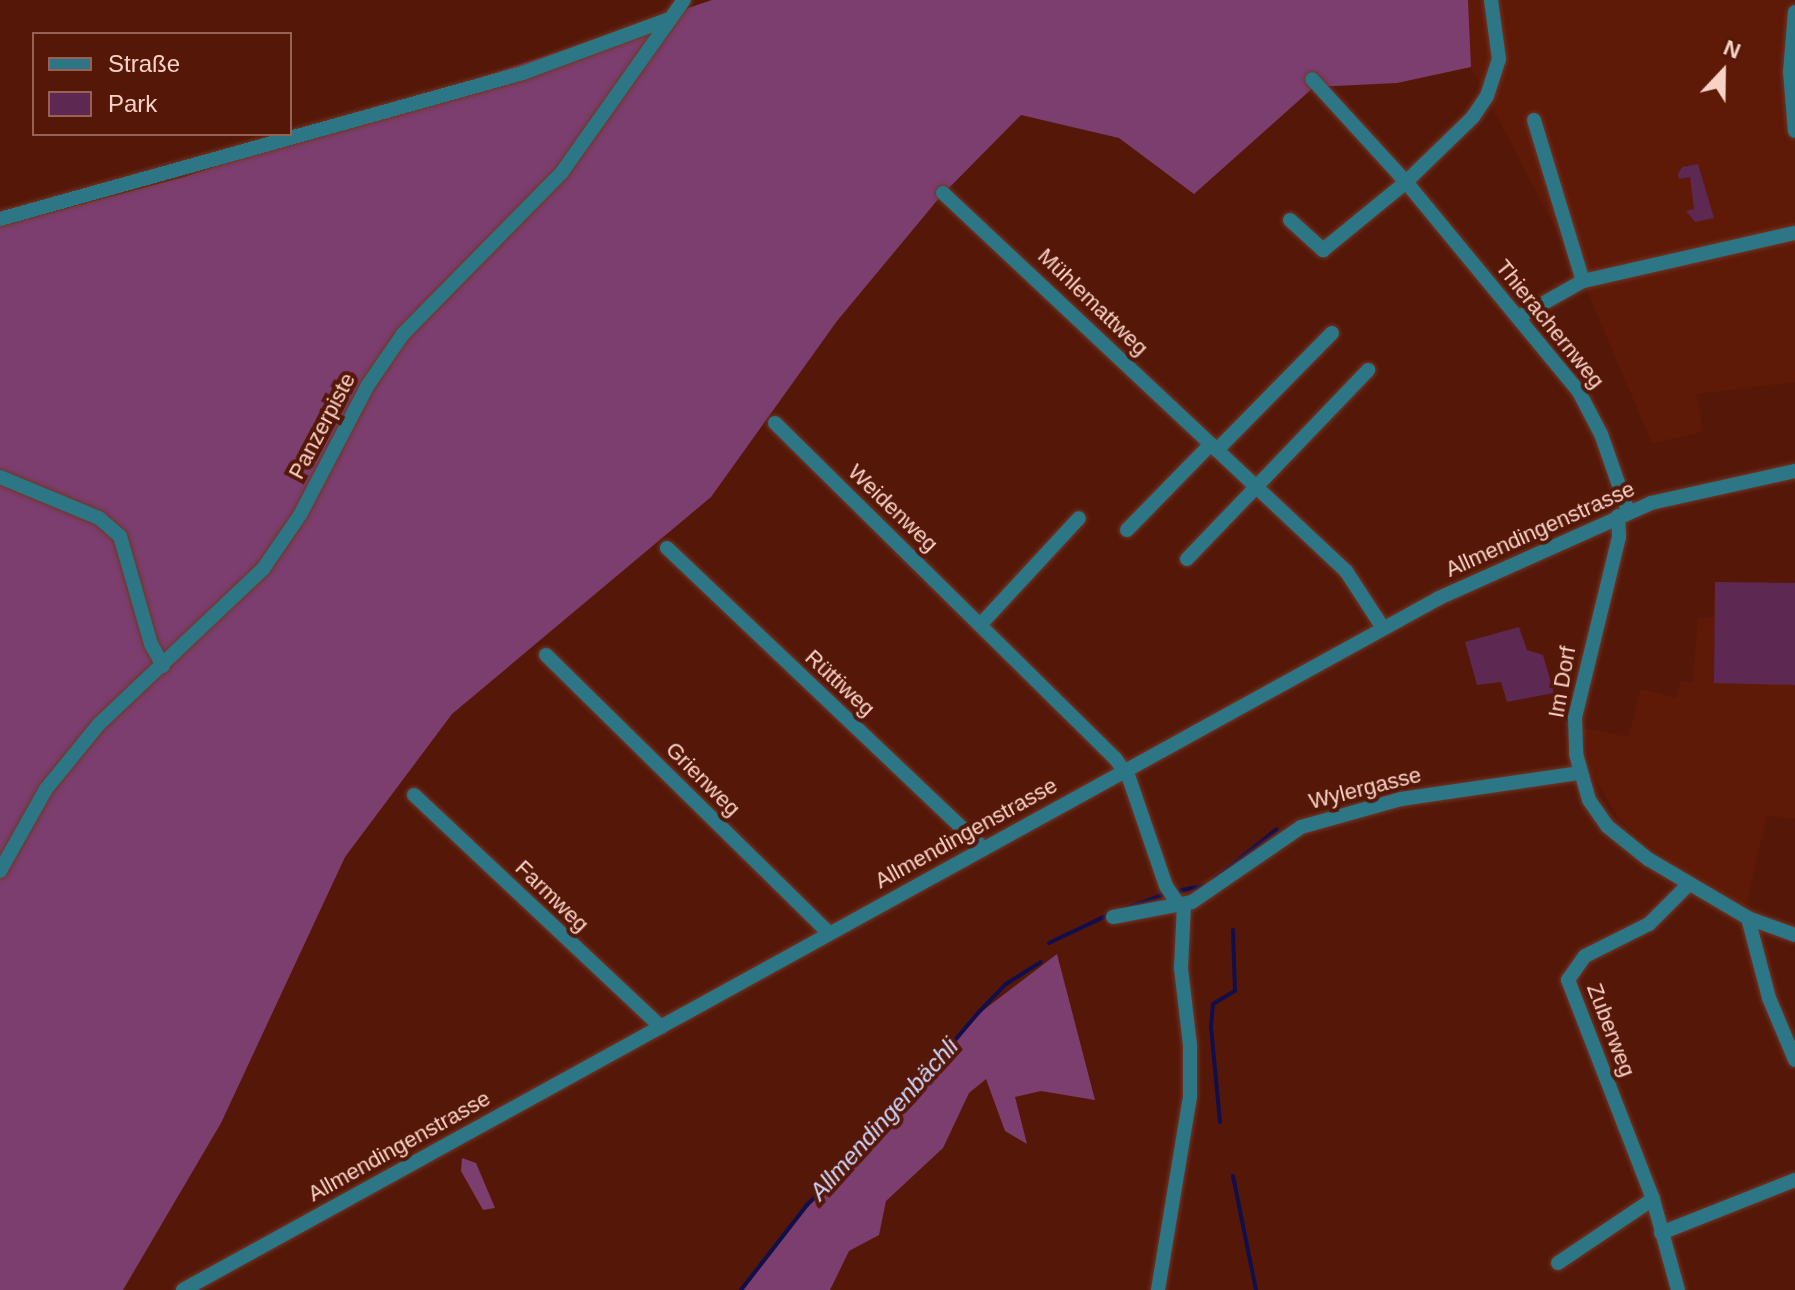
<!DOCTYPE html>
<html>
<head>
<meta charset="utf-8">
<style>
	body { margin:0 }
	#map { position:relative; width:1795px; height:1290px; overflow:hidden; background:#551808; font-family:Helvetica,sans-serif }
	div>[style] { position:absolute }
	.built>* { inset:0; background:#5f1a07 }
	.green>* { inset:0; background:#5d2852 }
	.forest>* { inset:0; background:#7c3e6f }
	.stream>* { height:4px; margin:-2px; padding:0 2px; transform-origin:2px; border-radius:2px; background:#110e4c }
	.roads { filter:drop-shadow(0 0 2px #6f3627) drop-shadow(0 0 2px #6f3627) }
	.minor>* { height:14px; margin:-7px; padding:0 7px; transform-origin:7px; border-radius:7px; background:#2c7686 }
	span { translate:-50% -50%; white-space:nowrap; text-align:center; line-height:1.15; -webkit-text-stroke:8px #551808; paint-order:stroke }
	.street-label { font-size:22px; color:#f9d2c7 }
	.water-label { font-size:24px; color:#ced7fe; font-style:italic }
	.legend { position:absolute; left:32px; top:32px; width:260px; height:104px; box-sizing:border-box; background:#551808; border:2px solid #976254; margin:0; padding:10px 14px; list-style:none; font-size:24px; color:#f9d2c7 }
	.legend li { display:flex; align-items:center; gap:16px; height:40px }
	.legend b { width:40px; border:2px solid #976254 }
	.north { position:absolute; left:1683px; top:32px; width:80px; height:80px; -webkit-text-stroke:6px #551808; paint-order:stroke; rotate:22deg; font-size:22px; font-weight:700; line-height:32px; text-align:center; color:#f9d2c7 }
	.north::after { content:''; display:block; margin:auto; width:28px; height:36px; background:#f9d2c7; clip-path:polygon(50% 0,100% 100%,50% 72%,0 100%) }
</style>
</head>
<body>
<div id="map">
	<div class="built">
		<div style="clip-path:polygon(1468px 0,1795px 0,1795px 382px,1696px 394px,1703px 432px,1652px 443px,1583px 281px,1471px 67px)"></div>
		<div style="clip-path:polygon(1715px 582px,1795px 583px,1795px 819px,1767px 815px,1746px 906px,1656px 851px,1620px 820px,1593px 776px,1583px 728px,1629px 737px,1641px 689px,1676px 698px,1681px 681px,1693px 682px,1698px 618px,1714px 617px)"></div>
	</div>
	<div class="green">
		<div style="clip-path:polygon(1698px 164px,1714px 218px,1695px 222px,1686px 211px,1694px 209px,1690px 177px,1679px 179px,1678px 174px,1682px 167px)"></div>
		<div style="clip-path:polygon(1715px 582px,1795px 583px,1795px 685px,1714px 683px)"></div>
		<div style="clip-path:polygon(1519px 627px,1527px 650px,1543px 655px,1554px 693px,1507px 702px,1501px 682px,1477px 685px,1465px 642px)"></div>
	</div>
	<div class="forest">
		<div style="clip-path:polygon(712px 0,1468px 0,1471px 67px,1397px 83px,1314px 87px,1194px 194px,1119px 138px,1021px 115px,940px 197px,837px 321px,711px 497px,452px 714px,345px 857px,221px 1123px,123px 1290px,0 1290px,0 226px,184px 177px)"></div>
		<div style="clip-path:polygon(1057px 954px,1095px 1100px,1041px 1091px,1015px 1097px,1027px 1144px,1005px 1131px,986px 1079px,969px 1093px,943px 1148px,886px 1201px,879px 1235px,849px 1251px,830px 1290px,741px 1290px,807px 1205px,861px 1151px,981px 1012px)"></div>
		<div style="clip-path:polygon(462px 1158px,476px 1163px,495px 1208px,483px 1210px,461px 1171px)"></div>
	</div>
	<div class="stream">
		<div style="left:1214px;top:879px;width:80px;rotate:-38.4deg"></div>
		<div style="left:1177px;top:891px;width:31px;rotate:-11deg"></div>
		<div style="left:1120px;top:910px;width:46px;rotate:-19.2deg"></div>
		<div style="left:1049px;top:943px;width:65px;rotate:-25.4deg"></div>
		<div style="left:1220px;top:1122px;width:95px;rotate:-95.4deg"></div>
		<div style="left:1211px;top:1027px;width:23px;rotate:-85deg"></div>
		<div style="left:1213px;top:1004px;width:26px;rotate:-31deg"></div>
		<div style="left:1235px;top:991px;width:61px;rotate:-91.9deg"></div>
		<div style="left:1233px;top:1176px;width:116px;rotate:78.6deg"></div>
		<div style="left:741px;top:1290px;width:108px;rotate:-52.2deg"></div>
		<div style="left:807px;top:1205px;width:76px;rotate:-45deg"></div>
		<div style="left:861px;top:1151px;width:181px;rotate:-49.7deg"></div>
		<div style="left:978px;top:1013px;width:40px;rotate:-46deg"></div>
		<div style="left:1006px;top:984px;width:41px;rotate:-32.2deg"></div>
	</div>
	<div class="roads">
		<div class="minor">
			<div style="left:1491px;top:0;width:60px;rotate:82.3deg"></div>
			<div style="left:1499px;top:59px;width:39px;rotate:108deg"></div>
			<div style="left:1487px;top:96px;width:25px;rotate:124deg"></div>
			<div style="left:1473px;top:117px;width:93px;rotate:135.9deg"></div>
			<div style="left:1406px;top:182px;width:272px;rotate:50.5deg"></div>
			<div style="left:1579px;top:392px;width:47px;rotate:62.4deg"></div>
			<div style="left:1601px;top:434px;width:82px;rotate:70.7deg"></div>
			<div style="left:1795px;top:12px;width:60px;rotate:94.8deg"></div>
			<div style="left:1790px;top:72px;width:59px;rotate:85.2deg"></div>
			<div style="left:1534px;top:120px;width:168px;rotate:73.1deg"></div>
			<div style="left:943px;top:193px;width:553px;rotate:43.17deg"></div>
			<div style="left:1346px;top:571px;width:68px;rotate:57deg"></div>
			<div style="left:0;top:219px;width:543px;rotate:-15.6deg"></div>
			<div style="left:523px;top:73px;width:156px;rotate:-20.3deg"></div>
			<div style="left:1290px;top:220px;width:45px;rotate:42.3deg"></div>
			<div style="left:1323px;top:250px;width:107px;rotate:-39.3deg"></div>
			<div style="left:1406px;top:182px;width:139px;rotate:-132.4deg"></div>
			<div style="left:1519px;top:317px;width:73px;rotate:-29.4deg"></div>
			<div style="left:1583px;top:281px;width:217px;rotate:-12.8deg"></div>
			<div style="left:775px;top:423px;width:477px;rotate:44.6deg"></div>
			<div style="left:1115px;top:758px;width:24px;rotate:55deg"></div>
			<div style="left:1129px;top:778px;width:114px;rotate:71.1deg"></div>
			<div style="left:1166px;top:886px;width:22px;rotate:56deg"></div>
			<div style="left:1217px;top:450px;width:164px;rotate:-45.5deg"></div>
			<div style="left:0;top:477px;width:107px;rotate:22.5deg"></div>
			<div style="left:99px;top:518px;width:28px;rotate:41deg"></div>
			<div style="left:120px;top:536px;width:112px;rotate:74deg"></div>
			<div style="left:151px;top:644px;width:25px;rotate:61deg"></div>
			<div style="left:1618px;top:516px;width:21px;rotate:87deg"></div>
			<div style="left:1619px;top:537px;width:185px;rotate:103.7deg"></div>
			<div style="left:1575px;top:717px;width:37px;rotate:88deg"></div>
			<div style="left:1576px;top:754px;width:48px;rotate:74.2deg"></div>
			<div style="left:1589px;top:800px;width:32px;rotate:55deg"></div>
			<div style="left:1607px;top:826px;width:53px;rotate:38.8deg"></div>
			<div style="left:1648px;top:859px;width:116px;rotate:30.5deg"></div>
			<div style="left:1748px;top:918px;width:50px;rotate:19.9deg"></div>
			<div style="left:1127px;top:530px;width:120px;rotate:-45.7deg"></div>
			<div style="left:667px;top:548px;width:437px;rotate:43.5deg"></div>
			<div style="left:1187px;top:559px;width:262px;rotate:-46.2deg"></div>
			<div style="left:981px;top:624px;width:144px;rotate:-47.2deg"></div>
			<div style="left:546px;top:655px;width:397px;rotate:44.5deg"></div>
			<div style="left:414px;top:795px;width:339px;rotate:43.2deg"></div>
			<div style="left:0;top:871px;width:94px;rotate:-60.7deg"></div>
			<div style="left:46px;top:789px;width:84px;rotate:-50.8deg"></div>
			<div style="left:99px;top:724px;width:226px;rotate:-43.4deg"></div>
			<div style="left:263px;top:569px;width:65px;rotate:-55.6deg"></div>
			<div style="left:300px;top:515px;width:147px;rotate:-62.4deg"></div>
			<div style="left:368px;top:385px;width:62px;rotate:-55.5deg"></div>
			<div style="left:403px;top:334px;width:227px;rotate:-45.5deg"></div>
			<div style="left:562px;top:172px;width:211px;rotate:-54.7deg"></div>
			<div style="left:1113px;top:917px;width:80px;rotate:-10.8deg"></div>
			<div style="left:1192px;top:902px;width:132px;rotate:-34.5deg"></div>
			<div style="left:1301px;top:827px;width:104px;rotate:-15.6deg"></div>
			<div style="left:1401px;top:799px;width:181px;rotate:-8.3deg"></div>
			<div style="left:1748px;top:918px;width:83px;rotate:75.3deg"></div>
			<div style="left:1769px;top:998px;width:67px;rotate:67.2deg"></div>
			<div style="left:1661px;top:1233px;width:144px;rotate:-21.6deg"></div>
			<div style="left:1558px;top:1263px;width:115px;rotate:-34deg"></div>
			<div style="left:183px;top:1290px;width:1434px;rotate:-28.85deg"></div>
			<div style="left:1439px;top:598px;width:232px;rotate:-24.1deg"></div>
			<div style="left:1651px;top:503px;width:148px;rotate:-12.5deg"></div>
			<div style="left:1158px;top:1290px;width:196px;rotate:-80.6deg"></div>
			<div style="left:1190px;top:1097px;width:52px;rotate:-90deg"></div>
			<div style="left:1190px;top:1045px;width:78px;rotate:-96.7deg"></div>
			<div style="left:1181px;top:968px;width:63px;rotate:-87.3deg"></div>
			<div style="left:1678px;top:1290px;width:94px;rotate:-105.4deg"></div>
			<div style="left:1653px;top:1199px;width:235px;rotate:-111.2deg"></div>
			<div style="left:1568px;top:980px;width:29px;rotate:-55deg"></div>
			<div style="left:1585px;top:956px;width:72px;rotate:-26.6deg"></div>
			<div style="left:1649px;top:924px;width:55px;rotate:-45deg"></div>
		</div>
	</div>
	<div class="street-label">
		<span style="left:1093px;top:302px;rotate:44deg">Mühlemattweg</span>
		<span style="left:1550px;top:324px;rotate:51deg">Thierachernweg</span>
		<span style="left:322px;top:426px;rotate:-62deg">Panzerpiste</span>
		<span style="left:893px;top:508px;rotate:44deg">Weidenweg</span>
		<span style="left:1540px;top:529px;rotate:-24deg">Allmendingenstrasse</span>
		<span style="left:1562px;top:682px;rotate:-80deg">Im Dorf</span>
		<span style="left:840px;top:683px;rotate:43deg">Rüttiweg</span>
		<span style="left:703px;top:779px;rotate:45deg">Grienweg</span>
		<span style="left:1365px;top:788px;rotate:-14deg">Wylergasse</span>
		<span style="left:966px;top:833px;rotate:-29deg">Allmendingenstrasse</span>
		<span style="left:552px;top:896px;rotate:44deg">Farmweg</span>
		<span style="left:1611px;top:1030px;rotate:69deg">Zuberweg</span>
		<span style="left:399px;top:1146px;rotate:-29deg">Allmendingenstrasse</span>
	</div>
	<div class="water-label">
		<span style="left:884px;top:1119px;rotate:-48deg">Allmendingenbächli</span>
	</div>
	<ul class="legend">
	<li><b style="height:10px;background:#2c7686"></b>Straße</li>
	<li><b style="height:22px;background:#5d2852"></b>Park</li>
	</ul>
	<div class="north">N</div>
</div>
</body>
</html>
